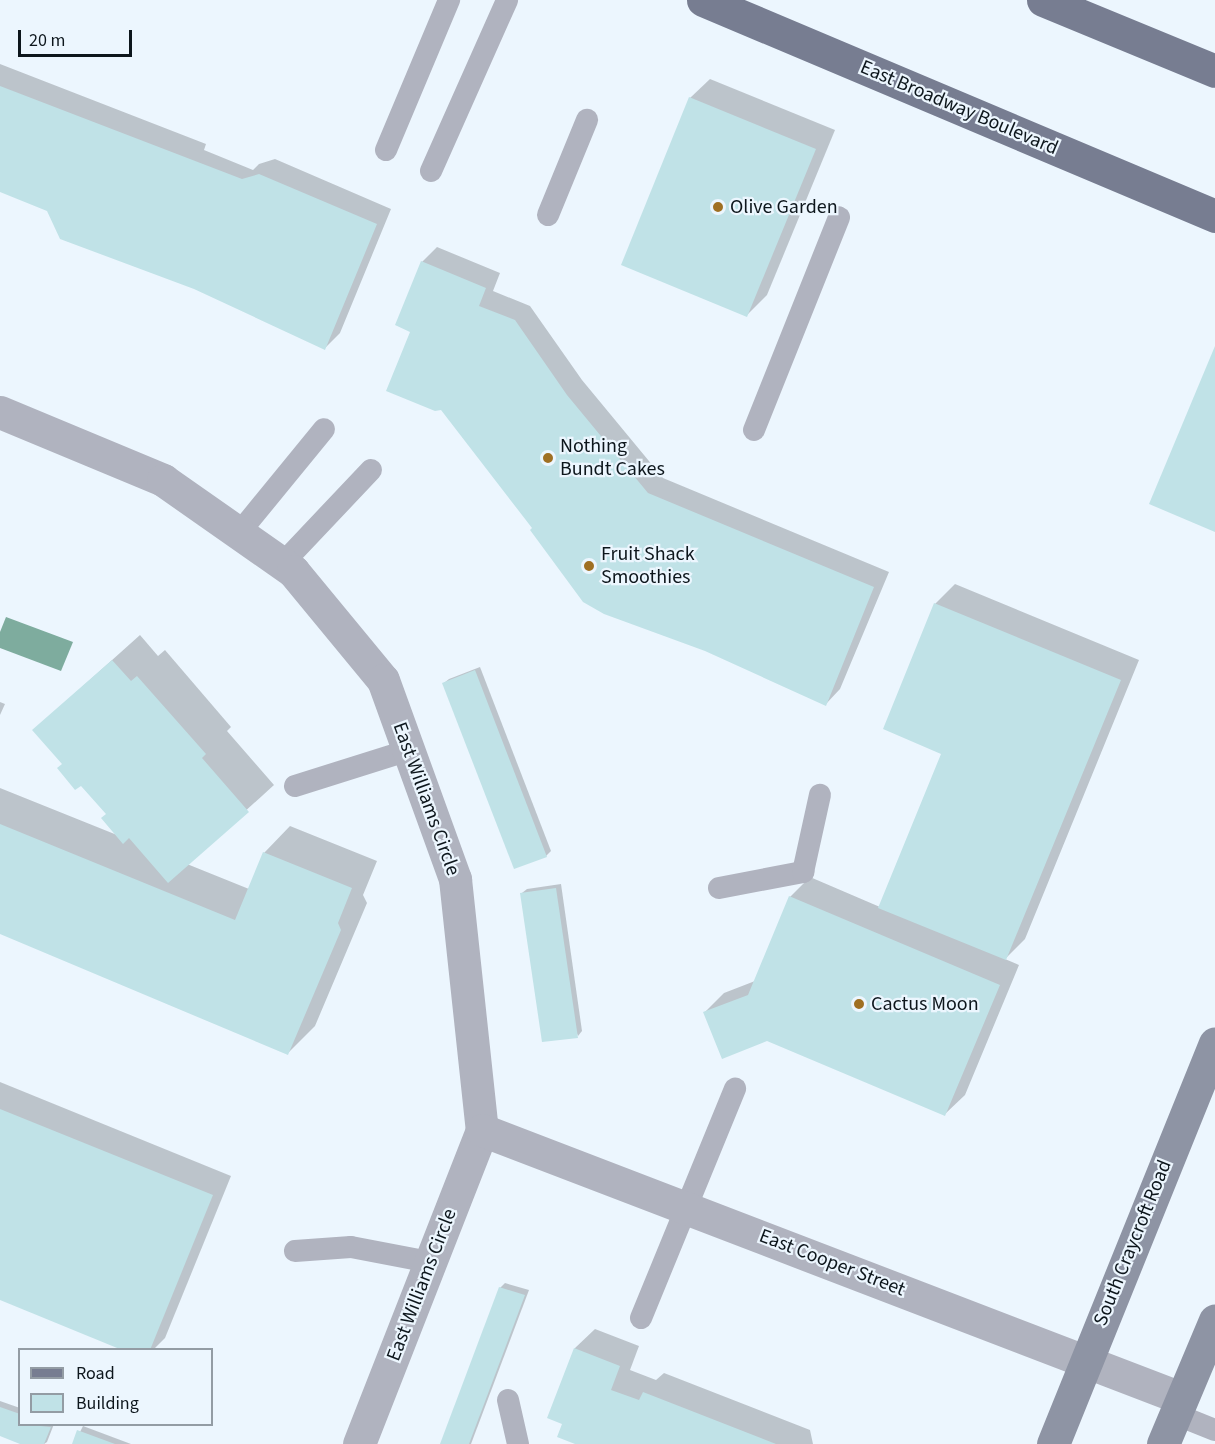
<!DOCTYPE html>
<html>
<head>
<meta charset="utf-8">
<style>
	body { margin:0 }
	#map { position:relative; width:1215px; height:1444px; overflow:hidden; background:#ecf6fe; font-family:"Source Sans 3",sans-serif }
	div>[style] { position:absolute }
	.water>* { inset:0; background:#7eac9e }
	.shadow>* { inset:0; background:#0003 }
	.building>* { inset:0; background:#c0e2e7 }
	.lane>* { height:22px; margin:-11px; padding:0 11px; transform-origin:11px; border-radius:11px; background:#b0b3bf }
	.street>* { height:33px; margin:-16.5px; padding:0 16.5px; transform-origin:16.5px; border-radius:16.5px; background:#b0b3bf }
	.secondary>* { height:33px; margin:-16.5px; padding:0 16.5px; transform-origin:16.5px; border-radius:16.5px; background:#8e94a4 }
	.primary>* { height:33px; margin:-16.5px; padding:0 16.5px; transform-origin:16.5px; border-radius:16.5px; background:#777d91 }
	.dots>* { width:16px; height:16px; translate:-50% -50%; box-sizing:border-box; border:3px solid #ecf6fe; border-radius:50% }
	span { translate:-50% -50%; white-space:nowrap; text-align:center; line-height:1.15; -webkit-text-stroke:4.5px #ecf6fe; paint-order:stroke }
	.street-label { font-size:20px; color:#0d161c }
	.poi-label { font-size:20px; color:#0d161c }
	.left { translate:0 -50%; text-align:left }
	.legend { position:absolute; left:18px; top:1348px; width:195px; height:78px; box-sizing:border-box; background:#ecf6fe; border:2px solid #939ca4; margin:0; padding:8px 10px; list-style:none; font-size:18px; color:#0d161c }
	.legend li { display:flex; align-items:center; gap:12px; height:30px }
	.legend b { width:30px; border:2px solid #939ca4 }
	.scale { position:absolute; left:18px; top:30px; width:114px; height:27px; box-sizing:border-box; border:3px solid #0d161c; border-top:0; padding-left:8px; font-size:18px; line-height:21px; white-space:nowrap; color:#0d161c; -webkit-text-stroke:4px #ecf6fe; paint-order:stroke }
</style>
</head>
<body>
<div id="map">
	<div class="water">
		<div style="clip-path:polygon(6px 617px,73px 642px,61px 671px,0 648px,0 632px)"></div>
	</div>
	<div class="shadow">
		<div style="clip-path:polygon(0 64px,206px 144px,204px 150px,253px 170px,259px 164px,275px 159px,391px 209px,340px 333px,325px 348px,48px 210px,0 190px)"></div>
		<div style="clip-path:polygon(710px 79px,835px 130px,767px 295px,747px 315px,690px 98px)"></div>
		<div style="clip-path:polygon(437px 247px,500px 273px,493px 291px,530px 306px,582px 380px,663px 478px,889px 572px,840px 689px,825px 705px,534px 528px,412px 331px,422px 262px)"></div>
		<div style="clip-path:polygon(955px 584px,1139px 660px,1025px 939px,1005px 959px,1019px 965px,965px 1095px,945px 1114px,704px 1013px,724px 993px,755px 981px,790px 897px,810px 877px,880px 907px,943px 753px,935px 604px)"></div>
		<div style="clip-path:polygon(140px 635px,158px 656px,165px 650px,231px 727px,227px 731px,274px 785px,187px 864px,249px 889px,264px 853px,290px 826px,377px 861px,363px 895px,367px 903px,315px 1026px,288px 1053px,0 932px,0 788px,117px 835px,107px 814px,34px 730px)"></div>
		<div style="clip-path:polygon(480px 667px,551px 851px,546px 856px,444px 683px,449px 679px)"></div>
		<div style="clip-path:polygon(0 702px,5px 704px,0 715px)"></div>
		<div style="clip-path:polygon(561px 884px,582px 1031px,578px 1036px,522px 893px,527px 889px)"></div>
		<div style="clip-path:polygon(0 1082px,231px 1176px,165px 1338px,153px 1350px,126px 1350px,0 1298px)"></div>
		<div style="clip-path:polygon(505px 1283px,529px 1290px,471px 1444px,442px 1444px,500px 1288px)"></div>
		<div style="clip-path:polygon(595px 1329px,639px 1346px,630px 1370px,656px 1380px,664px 1373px,810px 1430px,813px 1444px,580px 1444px,564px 1423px,549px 1417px,575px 1348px)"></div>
		<div style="clip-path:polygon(0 1401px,20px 1408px,20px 1424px,54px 1424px,47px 1442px,44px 1444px,24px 1444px,0 1434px)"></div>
		<div style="clip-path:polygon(83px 1426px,131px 1444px,74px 1444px)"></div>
	</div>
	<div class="building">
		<div style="clip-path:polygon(0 86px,242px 179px,259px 174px,377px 224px,325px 350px,194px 289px,60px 239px,47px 211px,0 192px)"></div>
		<div style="clip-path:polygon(689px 97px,816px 149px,747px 317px,621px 265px)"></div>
		<div style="clip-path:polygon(421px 261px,486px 288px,479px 306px,515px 320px,567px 395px,648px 493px,874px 587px,826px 706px,705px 651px,604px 614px,583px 602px,530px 530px,532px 528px,441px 410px,435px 411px,386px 391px,410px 332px,395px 325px)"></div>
		<div style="clip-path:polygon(1215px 346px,1215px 532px,1149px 504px)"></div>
		<div style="clip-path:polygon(934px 603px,1121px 680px,1006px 960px,878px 908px,941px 754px,883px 729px)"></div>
		<div style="clip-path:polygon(112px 660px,131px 681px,137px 676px,206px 754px,202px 758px,249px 812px,168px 883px,129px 838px,123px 844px,101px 818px,106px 814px,81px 786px,75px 790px,57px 768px,62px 764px,32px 730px)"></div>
		<div style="clip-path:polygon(475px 670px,547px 857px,514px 869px,442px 683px)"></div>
		<div style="clip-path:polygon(0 824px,235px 920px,263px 852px,352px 888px,338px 923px,341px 930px,288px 1055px,0 934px)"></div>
		<div style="clip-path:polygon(556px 888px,578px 1038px,542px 1042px,520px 893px)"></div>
		<div style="clip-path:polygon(789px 896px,1000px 985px,945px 1116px,767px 1041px,722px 1059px,703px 1012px,748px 995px)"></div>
		<div style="clip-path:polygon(0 1109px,213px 1195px,150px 1350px,122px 1350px,0 1300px)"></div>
		<div style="clip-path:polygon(499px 1287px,525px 1295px,469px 1444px,440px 1444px)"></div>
		<div style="clip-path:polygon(574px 1348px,620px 1366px,611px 1390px,639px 1400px,643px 1392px,776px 1444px,575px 1444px,557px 1437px,562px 1424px,547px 1418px)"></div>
		<div style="clip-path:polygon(0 1407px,20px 1414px,20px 1424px,51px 1427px,44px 1444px,20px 1444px,0 1436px)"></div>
		<div style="clip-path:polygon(77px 1430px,115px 1444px,72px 1444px)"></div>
	</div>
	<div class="lane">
		<div style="left:386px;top:150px;width:163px;rotate:-67.2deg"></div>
		<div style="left:431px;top:171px;width:187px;rotate:-66deg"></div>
		<div style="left:548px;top:215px;width:103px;rotate:-67.7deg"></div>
		<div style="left:754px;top:430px;width:229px;rotate:-68.2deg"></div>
		<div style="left:239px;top:533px;width:134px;rotate:-50.7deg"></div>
		<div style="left:283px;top:563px;width:128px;rotate:-46.6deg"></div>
		<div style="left:295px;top:786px;width:120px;rotate:-17.5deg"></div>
		<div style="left:719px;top:888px;width:86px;rotate:-10.8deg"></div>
		<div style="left:803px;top:872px;width:79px;rotate:-77.6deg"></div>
		<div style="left:295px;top:1251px;width:56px;rotate:-4.1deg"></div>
		<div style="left:351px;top:1247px;width:80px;rotate:10.8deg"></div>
		<div style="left:641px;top:1318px;width:248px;rotate:-67.7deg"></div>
		<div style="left:508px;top:1400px;width:45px;rotate:77.2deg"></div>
		<div style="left:1175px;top:1414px;width:43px;rotate:21.8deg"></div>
	</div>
	<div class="street">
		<div style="left:0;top:412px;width:177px;rotate:22.6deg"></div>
		<div style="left:163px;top:480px;width:159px;rotate:35deg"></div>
		<div style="left:293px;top:571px;width:141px;rotate:50.5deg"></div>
		<div style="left:383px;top:680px;width:212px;rotate:70.1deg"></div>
		<div style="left:455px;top:879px;width:252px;rotate:83.9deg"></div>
		<div style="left:482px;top:1130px;width:337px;rotate:111.4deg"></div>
		<div style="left:482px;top:1130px;width:749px;rotate:20.98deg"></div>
	</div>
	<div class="secondary">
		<div style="left:1053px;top:1444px;width:432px;rotate:-68deg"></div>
		<div style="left:1163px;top:1444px;width:134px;rotate:-67.2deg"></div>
	</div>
	<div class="primary">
		<div style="left:703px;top:0;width:556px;rotate:22.87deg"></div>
		<div style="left:1043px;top:0;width:186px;rotate:22.4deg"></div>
	</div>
	<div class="dots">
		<div style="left:718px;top:207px;background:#9f7023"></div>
		<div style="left:548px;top:458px;background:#9f7023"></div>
		<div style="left:589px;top:566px;background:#9f7023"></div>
		<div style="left:859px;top:1004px;background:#9f7023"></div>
	</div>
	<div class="street-label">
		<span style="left:959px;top:108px;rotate:23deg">East Broadway Boulevard</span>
		<span style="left:426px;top:799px;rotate:70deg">East Williams Circle</span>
		<span style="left:1133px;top:1243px;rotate:-68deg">South Craycroft Road</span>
		<span style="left:832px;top:1263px;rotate:21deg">East Cooper Street</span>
		<span style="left:422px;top:1285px;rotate:-69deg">East Williams Circle</span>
	</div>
	<div class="poi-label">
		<span class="left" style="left:730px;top:207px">Olive Garden</span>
		<span class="left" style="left:560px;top:458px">Nothing<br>Bundt Cakes</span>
		<span class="left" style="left:601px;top:566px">Fruit Shack<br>Smoothies</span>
		<span class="left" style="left:871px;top:1004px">Cactus Moon</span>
	</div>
	<ul class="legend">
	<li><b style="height:8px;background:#777d91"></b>Road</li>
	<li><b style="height:16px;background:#c0e2e7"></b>Building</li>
	</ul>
	<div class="scale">20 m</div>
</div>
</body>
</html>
